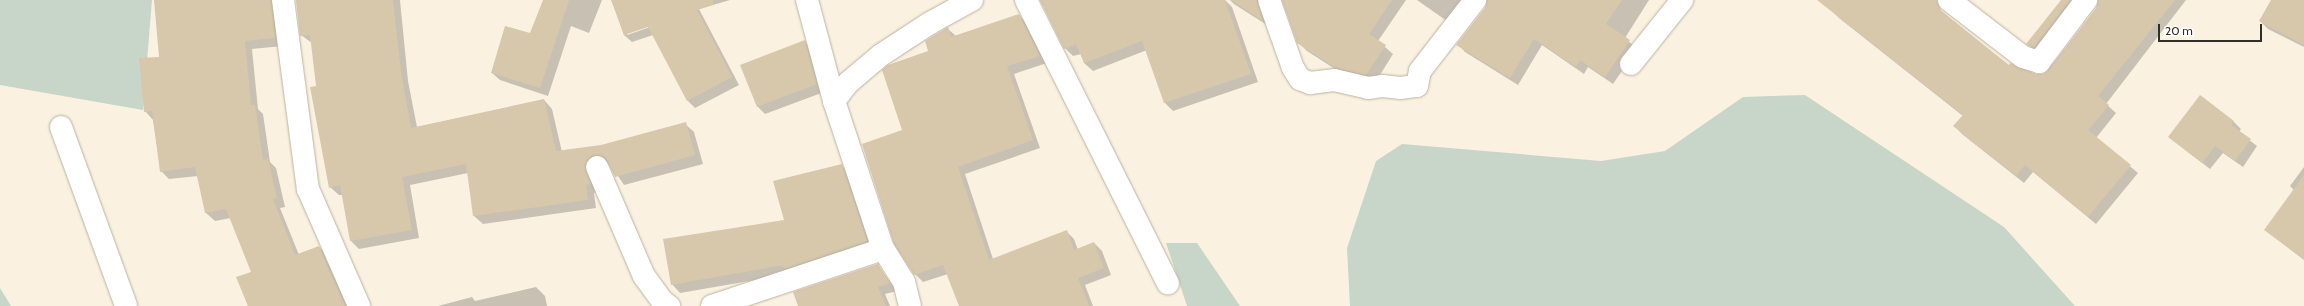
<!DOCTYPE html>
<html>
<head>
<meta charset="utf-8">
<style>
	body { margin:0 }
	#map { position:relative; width:2304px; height:306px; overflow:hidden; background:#faf1e0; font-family:Cabin,sans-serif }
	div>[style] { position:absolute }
	.green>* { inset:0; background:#c7d6c8 }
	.shadow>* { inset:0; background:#0003 }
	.building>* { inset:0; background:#d7c8ab }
	.roads { filter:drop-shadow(0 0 1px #bbb2a2) drop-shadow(0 0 1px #bbb2a2) }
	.minor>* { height:22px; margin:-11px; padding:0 11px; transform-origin:11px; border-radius:11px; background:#fff }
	span { translate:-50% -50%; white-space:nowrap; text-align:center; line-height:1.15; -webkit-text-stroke:3px #fff; paint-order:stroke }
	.scale { position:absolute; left:2158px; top:24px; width:104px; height:18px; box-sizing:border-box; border:2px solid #312e27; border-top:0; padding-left:5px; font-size:12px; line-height:14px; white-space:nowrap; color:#312e27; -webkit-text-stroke:3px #fff; paint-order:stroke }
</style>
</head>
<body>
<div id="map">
	<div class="green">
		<div style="clip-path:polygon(0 0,152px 0,143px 110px,0 85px)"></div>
		<div style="clip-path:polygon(1805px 95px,2004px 227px,2075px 306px,1350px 306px,1347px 248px,1376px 161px,1402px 144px,1601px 161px,1665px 151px,1743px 97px)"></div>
		<div style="clip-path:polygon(1166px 243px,1197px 243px,1240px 306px,1187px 306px)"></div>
		<div style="clip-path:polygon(0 288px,11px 306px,0 306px)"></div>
	</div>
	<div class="shadow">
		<div style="clip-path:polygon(155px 0,283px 0,283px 46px,252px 49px,258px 109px,263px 114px,270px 162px,276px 168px,285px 207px,280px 208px,299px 255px,319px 247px,327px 255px,348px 306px,248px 306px,238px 278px,253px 273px,231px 218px,215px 221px,206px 213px,198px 176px,169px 179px,161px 171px,153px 120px,145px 111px,160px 58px)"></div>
		<div style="clip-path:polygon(297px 0,400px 0,408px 81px,417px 127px,544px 100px,552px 109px,562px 152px,601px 146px,685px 124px,694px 132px,703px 164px,624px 185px,610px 164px,601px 163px,598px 192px,594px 193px,596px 208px,483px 224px,474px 216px,468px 173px,410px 185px,419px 238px,359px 249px,351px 241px,343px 195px,339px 195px,330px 187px,312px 43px,301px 35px)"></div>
		<div style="clip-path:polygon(545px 0,602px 0,589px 33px,571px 26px,548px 96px,500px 80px,492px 73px,530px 35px)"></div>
		<div style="clip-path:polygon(evenodd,612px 0,730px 0,699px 9px,739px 85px,695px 108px,687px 100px,653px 35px,632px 42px,624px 35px,612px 0,652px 25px,653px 26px,627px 35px,627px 33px,652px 25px)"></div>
		<div style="clip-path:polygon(1040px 0,1225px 0,1232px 7px,1258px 82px,1173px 111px,1165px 103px,1147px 50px,1093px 71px,1084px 63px,1081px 54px,1073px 56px,1065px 48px)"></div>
		<div style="clip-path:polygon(1230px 0,1270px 0,1270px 27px,1234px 4px)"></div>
		<div style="clip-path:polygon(1282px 0,1406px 0,1378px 41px,1393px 54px,1375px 83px,1346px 76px,1307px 51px,1298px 42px)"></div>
		<div style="clip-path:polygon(1417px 0,1475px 0,1454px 26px)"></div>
		<div style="clip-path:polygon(1495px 0,1649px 0,1625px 38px,1637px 49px,1613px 84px,1588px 67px,1584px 74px,1542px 45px,1518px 85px,1465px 52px,1458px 44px)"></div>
		<div style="clip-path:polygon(1839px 0,1928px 0,2009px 66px,2035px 75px,2044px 75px,2097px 8px,2098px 0,2186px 0,2106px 104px,2116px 113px,2096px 138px,2138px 173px,2096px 224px,2033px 172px,2024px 183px,1962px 134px,1955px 126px,1963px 116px,1839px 18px,1831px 10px)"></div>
		<div style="clip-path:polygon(2063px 0,2085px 0,2035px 51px,2028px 44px)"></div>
		<div style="clip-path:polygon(2272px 0,2304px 0,2304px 47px,2268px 29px,2260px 21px)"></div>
		<div style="clip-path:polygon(1019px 15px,1026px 23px,1047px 63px,1014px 74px,1040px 148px,965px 174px,993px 259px,1066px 231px,1074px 239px,1078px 250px,1094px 243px,1102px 251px,1111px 275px,1085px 285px,1093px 306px,960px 306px,948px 274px,923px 282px,915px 274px,903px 131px,929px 52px,948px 29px,956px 36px)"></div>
		<div style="clip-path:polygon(805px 42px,812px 49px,824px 92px,765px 114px,757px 106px)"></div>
		<div style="clip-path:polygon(2201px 96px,2234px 122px,2241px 129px,2239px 132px,2257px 146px,2243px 167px,2223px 153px,2210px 169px,2169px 137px)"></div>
		<div style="clip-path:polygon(841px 165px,850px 174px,875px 250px,791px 274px,680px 293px,672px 284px,785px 221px)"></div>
		<div style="clip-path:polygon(2304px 167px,2304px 260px,2265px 230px,2294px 190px,2290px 186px)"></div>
		<div style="clip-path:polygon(877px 265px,897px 291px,885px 294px,890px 306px,799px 306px)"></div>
		<div style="clip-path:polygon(536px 287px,545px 296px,547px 306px,438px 306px,472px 297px,475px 301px)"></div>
	</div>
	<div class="building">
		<div style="clip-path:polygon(154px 0,271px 0,275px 38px,245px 41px,251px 105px,255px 105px,263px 160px,268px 159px,277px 198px,273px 199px,295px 255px,319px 246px,345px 306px,248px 306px,236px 277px,251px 272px,226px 209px,205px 213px,195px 167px,160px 172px,152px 111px,144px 112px,139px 58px,159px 57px)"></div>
		<div style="clip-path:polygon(296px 0,393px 0,401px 72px,411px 128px,544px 99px,556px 151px,601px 145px,686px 122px,695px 155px,615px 177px,605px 157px,592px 155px,585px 166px,591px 184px,586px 185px,588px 200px,473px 216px,466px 164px,402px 177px,412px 230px,350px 241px,340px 185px,329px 188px,310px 87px,316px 86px,310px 35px,300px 36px)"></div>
		<div style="clip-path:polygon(543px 0,569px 0,540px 88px,491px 73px,505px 26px,530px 33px)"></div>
		<div style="clip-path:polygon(611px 0,713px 0,713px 5px,697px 10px,732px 77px,687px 101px,648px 27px,624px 35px)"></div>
		<div style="clip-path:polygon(1040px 0,1225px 0,1251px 74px,1164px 103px,1142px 41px,1084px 63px,1076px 44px,1064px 49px)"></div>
		<div style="clip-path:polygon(1231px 0,1257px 0,1263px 21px)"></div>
		<div style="clip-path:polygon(1282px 0,1392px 0,1369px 34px,1386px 45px,1366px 75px,1336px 68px,1297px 43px)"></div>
		<div style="clip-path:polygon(1487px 0,1622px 0,1606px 24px,1630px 40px,1605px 77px,1580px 60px,1576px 67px,1534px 39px,1510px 78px,1456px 45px,1485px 8px)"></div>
		<div style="clip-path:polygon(1817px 0,1937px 0,1941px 11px,2009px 65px,2010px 63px,2036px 74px,2043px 74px,2049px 70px,2096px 8px,2098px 0,2175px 0,2098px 96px,2109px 105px,2088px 130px,2131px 165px,2088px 217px,2025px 165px,2016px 176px,1953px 126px,1963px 115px)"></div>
		<div style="clip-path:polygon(2061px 0,2070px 0,2034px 47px,2029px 46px,2026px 44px)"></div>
		<div style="clip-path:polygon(2271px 0,2304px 0,2304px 45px,2259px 21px)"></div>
		<div style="clip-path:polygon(1019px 14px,1040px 56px,1007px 66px,1033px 140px,958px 167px,989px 260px,1067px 230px,1074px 250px,1094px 242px,1104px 268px,1078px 278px,1089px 306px,959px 306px,943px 265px,914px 275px,894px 244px,862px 144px,902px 130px,882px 70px,888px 65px,928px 51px,925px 41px,948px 27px,951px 37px)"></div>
		<div style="clip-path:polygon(805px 40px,817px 84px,757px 107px,740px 65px)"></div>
		<div style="clip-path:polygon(2200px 95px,2234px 121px,2231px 125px,2251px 139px,2235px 161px,2215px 146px,2202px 163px,2168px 137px)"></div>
		<div style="clip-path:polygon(842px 164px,867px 241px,784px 269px,783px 265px,671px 285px,663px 239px,784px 220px,773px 181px)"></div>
		<div style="clip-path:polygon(2304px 175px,2304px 259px,2264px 230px)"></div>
		<div style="clip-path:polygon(878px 264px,890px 283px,878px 287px,886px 306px,798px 306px,793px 292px)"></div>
	</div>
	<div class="roads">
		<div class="minor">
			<div style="left:283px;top:0;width:191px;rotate:82.5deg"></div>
			<div style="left:308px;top:189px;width:128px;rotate:66.4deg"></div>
			<div style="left:807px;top:0;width:105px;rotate:75deg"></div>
			<div style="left:1026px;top:0;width:317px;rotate:63.4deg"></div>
			<div style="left:1269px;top:0;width:72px;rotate:70.6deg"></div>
			<div style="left:1293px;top:68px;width:13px;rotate:58deg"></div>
			<div style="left:1300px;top:79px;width:11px;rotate:22deg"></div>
			<div style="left:1310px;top:83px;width:24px;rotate:-7deg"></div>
			<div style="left:1334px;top:80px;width:35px;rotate:13deg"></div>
			<div style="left:1368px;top:88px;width:14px;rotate:-8deg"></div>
			<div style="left:1382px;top:86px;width:18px;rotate:6deg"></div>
			<div style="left:1400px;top:88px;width:17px;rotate:-7deg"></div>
			<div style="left:1417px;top:86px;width:15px;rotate:-79deg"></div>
			<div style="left:1420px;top:71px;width:90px;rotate:-52.2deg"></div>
			<div style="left:1949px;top:0;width:93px;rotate:37.6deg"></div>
			<div style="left:2023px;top:57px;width:17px;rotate:17deg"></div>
			<div style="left:2039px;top:62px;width:78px;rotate:-52.8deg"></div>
			<div style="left:1631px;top:64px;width:82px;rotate:-51.4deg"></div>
			<div style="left:61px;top:127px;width:190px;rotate:70deg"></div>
			<div style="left:597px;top:167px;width:119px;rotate:66.7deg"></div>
			<div style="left:644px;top:276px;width:31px;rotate:54deg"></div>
			<div style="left:662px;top:301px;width:9px;rotate:36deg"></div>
			<div style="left:712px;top:306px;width:180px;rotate:-18.4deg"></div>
			<div style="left:910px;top:306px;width:25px;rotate:-104deg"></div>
			<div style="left:904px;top:282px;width:39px;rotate:-122deg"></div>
			<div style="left:883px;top:249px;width:156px;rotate:-108.3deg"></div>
			<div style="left:834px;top:101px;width:24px;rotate:-52deg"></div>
			<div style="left:849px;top:82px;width:42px;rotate:-40.2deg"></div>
			<div style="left:881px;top:55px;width:59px;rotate:-33.1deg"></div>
			<div style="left:930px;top:23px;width:48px;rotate:-28.7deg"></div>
		</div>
	</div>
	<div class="scale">20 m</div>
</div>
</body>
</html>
